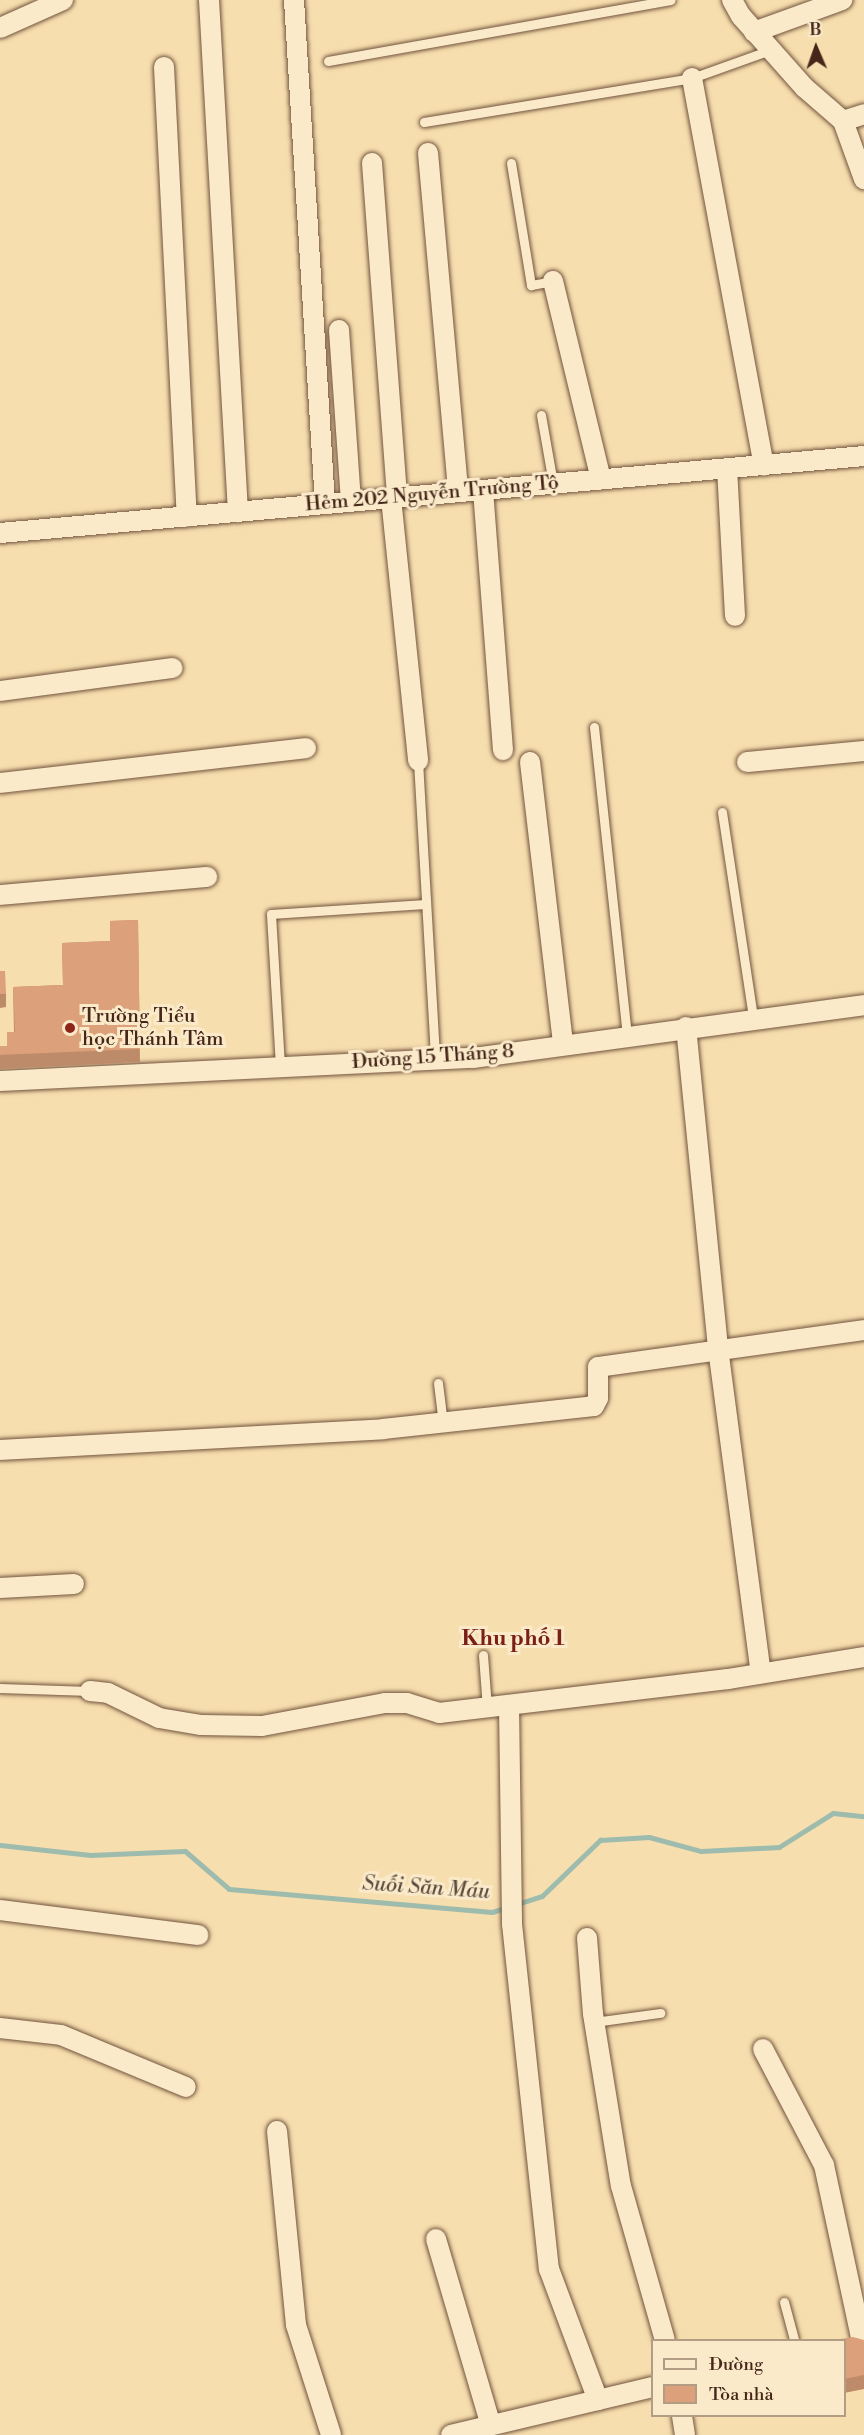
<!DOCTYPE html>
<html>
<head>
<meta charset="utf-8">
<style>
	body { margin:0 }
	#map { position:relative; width:864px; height:2435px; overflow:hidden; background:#f7deae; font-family:"Libre Bodoni",serif }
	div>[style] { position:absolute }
	.stream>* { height:5px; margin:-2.5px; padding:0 2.5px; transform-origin:2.5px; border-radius:2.5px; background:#9dbcad }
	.roads { filter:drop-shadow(0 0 2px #72543e) drop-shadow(0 0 2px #72543e) }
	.service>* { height:9px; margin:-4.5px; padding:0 4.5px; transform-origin:4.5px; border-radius:4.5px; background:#faeaca }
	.minor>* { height:20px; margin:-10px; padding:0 10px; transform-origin:10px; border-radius:10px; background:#faeaca }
	.wall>* { inset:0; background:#bd8a6a }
	.building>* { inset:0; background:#dca07b }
	.dots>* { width:16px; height:16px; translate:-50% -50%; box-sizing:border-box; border:3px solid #faeaca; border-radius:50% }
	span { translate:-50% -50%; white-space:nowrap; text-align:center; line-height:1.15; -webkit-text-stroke:6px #faeaca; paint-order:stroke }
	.street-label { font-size:20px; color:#452619 }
	.poi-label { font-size:20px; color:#452619 }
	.left { translate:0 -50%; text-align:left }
	.water-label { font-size:21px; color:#5b4c3e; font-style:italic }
	.quarter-label { font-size:22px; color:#7a1f14; font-weight:700 }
	.legend { position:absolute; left:651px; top:2339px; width:195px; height:78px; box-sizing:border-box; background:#faeaca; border:2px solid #b29c83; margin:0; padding:8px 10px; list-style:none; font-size:18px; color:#452619 }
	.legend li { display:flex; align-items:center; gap:12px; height:30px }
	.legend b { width:30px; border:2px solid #b29c83 }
	.north { position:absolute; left:786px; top:18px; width:60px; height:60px; -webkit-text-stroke:4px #faeaca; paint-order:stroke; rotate:358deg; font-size:16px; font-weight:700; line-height:24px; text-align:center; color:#452619 }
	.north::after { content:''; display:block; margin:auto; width:21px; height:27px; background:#452619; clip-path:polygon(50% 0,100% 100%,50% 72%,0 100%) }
</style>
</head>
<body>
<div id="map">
	<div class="stream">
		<div style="left:0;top:1845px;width:91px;rotate:6.3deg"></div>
		<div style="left:90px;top:1855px;width:95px;rotate:-2.4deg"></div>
		<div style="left:185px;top:1851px;width:58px;rotate:40.8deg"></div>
		<div style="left:229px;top:1889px;width:264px;rotate:5deg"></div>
		<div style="left:492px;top:1912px;width:52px;rotate:-17.7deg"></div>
		<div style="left:542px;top:1896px;width:81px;rotate:-44deg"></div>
		<div style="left:600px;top:1840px;width:49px;rotate:-3.5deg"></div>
		<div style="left:649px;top:1837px;width:54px;rotate:15.1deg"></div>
		<div style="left:701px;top:1851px;width:78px;rotate:-2.9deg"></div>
		<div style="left:779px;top:1847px;width:64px;rotate:-32.2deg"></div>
		<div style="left:833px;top:1813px;width:31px;rotate:6deg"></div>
	</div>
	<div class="roads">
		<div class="service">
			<div style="left:328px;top:61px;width:348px;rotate:-10.1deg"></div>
			<div style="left:424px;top:122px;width:272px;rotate:-9.3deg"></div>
			<div style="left:692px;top:78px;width:83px;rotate:-19.7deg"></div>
			<div style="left:511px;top:163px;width:124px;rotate:80.7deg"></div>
			<div style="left:531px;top:285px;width:22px;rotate:-10deg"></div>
			<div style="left:541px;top:415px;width:69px;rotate:80deg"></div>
			<div style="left:594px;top:727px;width:310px;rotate:83.9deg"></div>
			<div style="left:418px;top:761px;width:299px;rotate:86.7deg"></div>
			<div style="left:722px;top:812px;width:208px;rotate:81.4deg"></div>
			<div style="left:280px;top:1066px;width:152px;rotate:-93.4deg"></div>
			<div style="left:271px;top:914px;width:154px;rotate:-3.7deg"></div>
			<div style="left:438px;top:1383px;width:39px;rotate:83deg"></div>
			<div style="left:483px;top:1655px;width:53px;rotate:85.7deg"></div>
			<div style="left:0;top:1688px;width:90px;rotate:1.9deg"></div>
			<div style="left:594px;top:2022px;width:67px;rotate:-7.8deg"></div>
			<div style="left:784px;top:2302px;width:39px;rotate:75deg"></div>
		</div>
		<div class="minor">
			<div style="left:209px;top:0;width:513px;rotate:86.76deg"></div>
			<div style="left:294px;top:0;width:505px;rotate:86.48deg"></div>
			<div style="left:732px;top:0;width:18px;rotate:61deg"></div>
			<div style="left:741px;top:16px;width:96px;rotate:48.4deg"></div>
			<div style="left:805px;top:88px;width:50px;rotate:41deg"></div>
			<div style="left:843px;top:121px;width:62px;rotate:70.1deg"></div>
			<div style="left:0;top:28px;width:69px;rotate:-24deg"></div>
			<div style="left:754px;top:32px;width:94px;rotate:-20deg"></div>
			<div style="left:164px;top:67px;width:450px;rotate:87.1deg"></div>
			<div style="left:692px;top:78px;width:394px;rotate:79.5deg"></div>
			<div style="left:843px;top:121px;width:22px;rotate:-18deg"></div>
			<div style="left:428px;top:153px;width:340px;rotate:84.9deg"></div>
			<div style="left:372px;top:163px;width:336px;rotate:85.7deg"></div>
			<div style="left:553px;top:281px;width:204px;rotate:76.4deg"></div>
			<div style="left:339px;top:330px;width:172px;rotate:86deg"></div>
			<div style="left:727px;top:468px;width:148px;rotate:86.9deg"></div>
			<div style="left:483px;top:490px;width:261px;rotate:85.6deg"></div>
			<div style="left:391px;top:498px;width:264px;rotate:84.1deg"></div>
			<div style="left:0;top:533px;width:867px;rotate:-5.09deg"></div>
			<div style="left:0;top:691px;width:174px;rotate:-7.6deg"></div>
			<div style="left:530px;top:762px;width:285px;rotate:83.3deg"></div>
			<div style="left:747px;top:762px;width:118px;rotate:-5.4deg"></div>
			<div style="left:0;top:783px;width:308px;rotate:-6.5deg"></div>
			<div style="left:0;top:895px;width:208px;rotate:-5deg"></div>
			<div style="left:686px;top:1027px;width:323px;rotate:84.3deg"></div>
			<div style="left:718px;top:1348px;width:328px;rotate:82.5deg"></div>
			<div style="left:0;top:1081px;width:474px;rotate:-2.8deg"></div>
			<div style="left:473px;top:1058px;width:395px;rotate:-7.7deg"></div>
			<div style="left:0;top:1450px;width:384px;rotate:-3.1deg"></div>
			<div style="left:383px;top:1429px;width:212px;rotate:-6.2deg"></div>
			<div style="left:594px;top:1406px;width:9px;rotate:-63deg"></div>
			<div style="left:598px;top:1398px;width:31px;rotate:-90deg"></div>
			<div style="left:598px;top:1367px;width:269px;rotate:-7.9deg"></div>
			<div style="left:0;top:1588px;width:74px;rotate:-3.1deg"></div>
			<div style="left:90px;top:1691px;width:18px;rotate:6deg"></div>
			<div style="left:108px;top:1693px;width:57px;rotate:26.1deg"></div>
			<div style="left:159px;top:1718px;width:43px;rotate:9.5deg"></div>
			<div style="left:201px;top:1725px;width:61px;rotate:0.9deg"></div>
			<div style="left:262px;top:1726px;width:125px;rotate:-10.6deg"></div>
			<div style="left:385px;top:1703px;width:22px"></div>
			<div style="left:407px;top:1703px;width:34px;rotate:17deg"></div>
			<div style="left:439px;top:1713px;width:291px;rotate:-6.7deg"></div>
			<div style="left:728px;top:1679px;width:138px;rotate:-9.2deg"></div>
			<div style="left:509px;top:1705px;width:219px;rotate:89.2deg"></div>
			<div style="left:512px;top:1924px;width:347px;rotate:83.9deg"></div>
			<div style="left:549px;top:2269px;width:140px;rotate:69.5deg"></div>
			<div style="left:0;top:1910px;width:200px;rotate:7.2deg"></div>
			<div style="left:587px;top:1938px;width:76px;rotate:85.5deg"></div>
			<div style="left:593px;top:2014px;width:174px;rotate:80.8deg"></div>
			<div style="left:621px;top:2186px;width:160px;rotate:74.1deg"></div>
			<div style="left:0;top:2028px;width:61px;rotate:6.5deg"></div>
			<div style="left:61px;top:2035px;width:135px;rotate:22.6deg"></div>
			<div style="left:763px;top:2049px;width:131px;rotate:62.3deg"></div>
			<div style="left:824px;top:2165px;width:181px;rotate:77.9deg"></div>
			<div style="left:277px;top:2131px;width:195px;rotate:84.4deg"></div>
			<div style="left:296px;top:2325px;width:115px;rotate:72.3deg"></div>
			<div style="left:436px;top:2239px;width:192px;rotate:73.6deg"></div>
			<div style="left:682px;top:2416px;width:19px;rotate:81deg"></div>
			<div style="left:451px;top:2435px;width:207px;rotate:-13.4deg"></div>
		</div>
	</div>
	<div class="wall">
		<div style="clip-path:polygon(138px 920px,140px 1062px,0 1069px,0 1046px,7px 1046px,7px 1032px,14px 1032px,13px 987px,63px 985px,62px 943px,110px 941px,110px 921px)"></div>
		<div style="clip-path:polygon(0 971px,6px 994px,6px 1007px,0 1008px)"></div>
		<div style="clip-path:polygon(844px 2340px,864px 2340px,864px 2389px,844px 2393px)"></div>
	</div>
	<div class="building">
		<div style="clip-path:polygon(138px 920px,140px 1049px,0 1055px,0 1046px,7px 1046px,7px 1032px,15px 1032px,13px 987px,63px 985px,62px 943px,110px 941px,110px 921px)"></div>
		<div style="clip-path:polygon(0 971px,5px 971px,6px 994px,0 994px)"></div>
		<div style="clip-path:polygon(853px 2337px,864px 2340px,864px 2375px,844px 2379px,844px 2340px,835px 2340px)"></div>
	</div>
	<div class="dots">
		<div style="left:70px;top:1028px;background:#8f2418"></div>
	</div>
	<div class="street-label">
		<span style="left:432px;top:494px;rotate:-5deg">Hẻm 202 Nguyễn Trường Tộ</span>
		<span style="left:433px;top:1057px;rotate:-4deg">Đường 15 Tháng 8</span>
	</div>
	<div class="poi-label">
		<span class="left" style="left:82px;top:1028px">Trường Tiểu<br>học Thánh Tâm</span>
	</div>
	<div class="water-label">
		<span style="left:426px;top:1888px;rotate:4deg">Suối Săn Máu</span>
	</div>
	<div class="quarter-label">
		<span style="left:513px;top:1639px">Khu phố 1</span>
	</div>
	<ul class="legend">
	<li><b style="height:8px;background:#faeaca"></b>Đường</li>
	<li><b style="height:16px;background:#dca07b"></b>Tòa nhà</li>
	</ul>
	<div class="north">B</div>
</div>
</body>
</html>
